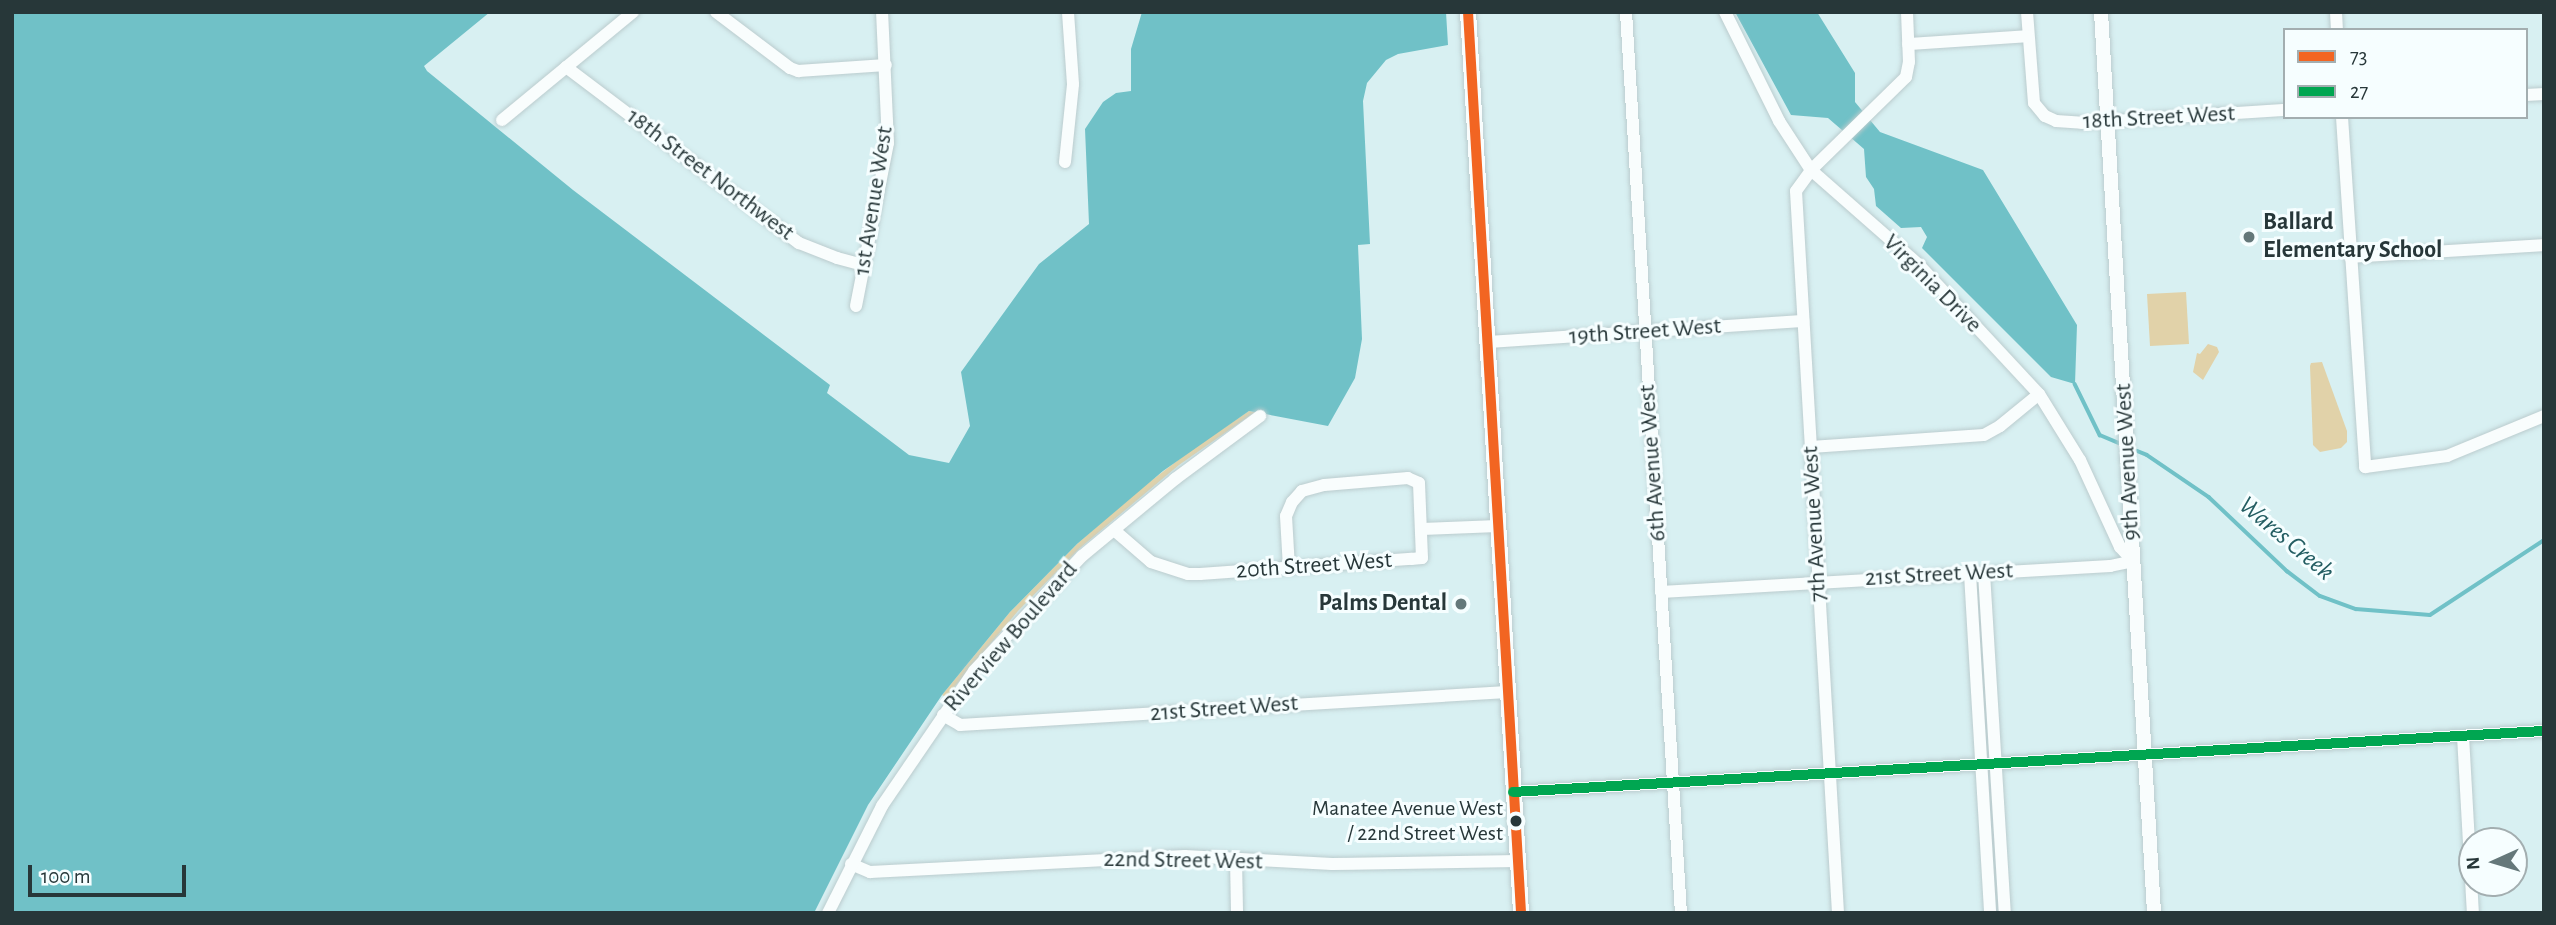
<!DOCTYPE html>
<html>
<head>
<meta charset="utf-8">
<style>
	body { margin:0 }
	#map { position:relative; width:2556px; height:925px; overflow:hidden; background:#d8f0f2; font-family:"Alegreya Sans",sans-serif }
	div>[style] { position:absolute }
	.green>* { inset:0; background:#e1d2a9 }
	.water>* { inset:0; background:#70c1c7 }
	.stream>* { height:3.5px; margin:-1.75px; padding:0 1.75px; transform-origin:1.75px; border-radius:1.75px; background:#70c1c7 }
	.roads { filter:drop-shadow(0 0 2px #bbccce) drop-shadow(0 0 2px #bbccce) }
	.minor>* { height:12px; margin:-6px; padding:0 6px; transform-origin:6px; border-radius:6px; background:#f9fdfd }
	.tertiary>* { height:14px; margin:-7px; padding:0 7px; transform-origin:7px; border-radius:7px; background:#f9fdfd }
	.secondary>* { height:16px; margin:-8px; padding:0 8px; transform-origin:8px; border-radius:8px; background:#f9fdfd }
	.bus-1>* { height:10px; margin:-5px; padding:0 5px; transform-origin:5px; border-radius:5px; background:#f26522 }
	.bus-2>* { height:10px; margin:-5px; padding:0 5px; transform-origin:5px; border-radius:5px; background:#00a651 }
	.dots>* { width:19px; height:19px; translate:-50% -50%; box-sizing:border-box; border:4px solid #f6feff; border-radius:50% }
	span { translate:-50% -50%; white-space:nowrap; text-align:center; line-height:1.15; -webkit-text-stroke:6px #f6feff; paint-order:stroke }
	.bus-label { font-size:22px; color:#273739 }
	.right { translate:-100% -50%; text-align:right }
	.street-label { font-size:24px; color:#273739 }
	.poi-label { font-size:24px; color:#273739; font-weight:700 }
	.left { translate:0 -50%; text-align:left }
	.water-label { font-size:26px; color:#235d62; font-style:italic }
	.frame { position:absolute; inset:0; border:14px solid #273739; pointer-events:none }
	.legend { position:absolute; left:2283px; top:28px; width:245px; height:91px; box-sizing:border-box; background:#f6feff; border:2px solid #a3aeb0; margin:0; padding:9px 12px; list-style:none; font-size:21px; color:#273739 }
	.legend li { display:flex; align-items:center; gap:14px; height:35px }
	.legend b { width:35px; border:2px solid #a3aeb0 }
	.north { position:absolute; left:2458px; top:827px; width:70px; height:70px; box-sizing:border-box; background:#f6feff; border:2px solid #a3aeb0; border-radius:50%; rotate:266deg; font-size:19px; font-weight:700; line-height:28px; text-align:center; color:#273739 }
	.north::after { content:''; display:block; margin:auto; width:24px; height:32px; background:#65787a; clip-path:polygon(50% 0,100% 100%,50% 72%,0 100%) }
	.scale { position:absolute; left:28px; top:865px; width:158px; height:32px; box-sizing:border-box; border:4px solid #273739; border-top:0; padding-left:9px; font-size:21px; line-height:24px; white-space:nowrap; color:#273739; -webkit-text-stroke:5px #f6feff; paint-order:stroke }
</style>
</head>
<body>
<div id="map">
	<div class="green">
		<div style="clip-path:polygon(2186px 292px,2189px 344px,2150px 346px,2147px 294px)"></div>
		<div style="clip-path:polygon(2208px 344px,2217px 347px,2219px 352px,2203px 380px,2193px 372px,2197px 353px,2200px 354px)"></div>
		<div style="clip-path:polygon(2322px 362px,2347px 431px,2347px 442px,2341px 448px,2320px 452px,2313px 445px,2310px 366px,2311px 363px)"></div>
		<div style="clip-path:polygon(1249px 411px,1255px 412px,1179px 465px,1080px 548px,1018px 611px,946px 697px,942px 695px,1010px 612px,1077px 544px,1135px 493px,1194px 448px)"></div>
	</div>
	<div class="water">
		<div style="clip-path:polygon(12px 12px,490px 12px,424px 66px,427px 71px,573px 190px,830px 385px,827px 393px,909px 455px,949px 463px,970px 426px,961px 372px,1039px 264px,1089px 224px,1085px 129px,1103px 102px,1116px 93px,1131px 91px,1131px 49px,1142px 12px,1446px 12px,1448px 45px,1398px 54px,1386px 60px,1367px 83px,1363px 101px,1370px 244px,1358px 245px,1362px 339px,1355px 378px,1328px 426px,1249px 411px,1163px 471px,1077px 544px,1010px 612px,942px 695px,868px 805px,814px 913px,12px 913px)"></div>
		<div style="clip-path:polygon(1735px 12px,1817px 12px,1855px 73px,1855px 102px,1880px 132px,1983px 170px,2077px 325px,2075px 384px,2051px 377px,1922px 248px,1927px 237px,1921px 227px,1901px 228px,1876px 206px,1874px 189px,1866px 177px,1864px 149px,1828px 118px,1791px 115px)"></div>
	</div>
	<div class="stream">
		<div style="left:2075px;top:384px;width:57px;rotate:63.9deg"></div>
		<div style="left:2100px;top:435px;width:25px;rotate:23deg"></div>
		<div style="left:2130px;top:448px;width:18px;rotate:22deg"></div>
		<div style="left:2147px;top:455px;width:75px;rotate:34.1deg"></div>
		<div style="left:2209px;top:497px;width:108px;rotate:43.5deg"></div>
		<div style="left:2287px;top:571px;width:41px;rotate:37.1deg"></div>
		<div style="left:2320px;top:596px;width:38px;rotate:20deg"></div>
		<div style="left:2356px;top:609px;width:74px;rotate:4.6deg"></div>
		<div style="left:2430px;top:615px;width:136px;rotate:-33.3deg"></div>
	</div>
	<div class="roads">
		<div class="minor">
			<div style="left:716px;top:12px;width:93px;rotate:37.1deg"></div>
			<div style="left:790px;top:68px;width:9px;rotate:21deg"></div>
			<div style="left:798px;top:71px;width:88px;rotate:-3.9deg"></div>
			<div style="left:1626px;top:12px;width:903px;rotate:86.51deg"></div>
			<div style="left:1725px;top:12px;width:122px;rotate:63.6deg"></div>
			<div style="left:1779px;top:121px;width:59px;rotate:56.9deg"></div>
			<div style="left:1811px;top:170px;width:144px;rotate:41.3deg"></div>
			<div style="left:1919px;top:265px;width:176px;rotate:47.1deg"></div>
			<div style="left:2039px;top:394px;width:78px;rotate:58.2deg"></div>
			<div style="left:2080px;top:460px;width:96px;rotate:65.3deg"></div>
			<div style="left:2120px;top:547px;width:19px;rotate:47deg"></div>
			<div style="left:2027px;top:12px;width:91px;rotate:85.6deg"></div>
			<div style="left:2034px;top:103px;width:17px;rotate:50deg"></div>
			<div style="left:2045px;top:116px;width:12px;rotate:24deg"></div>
			<div style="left:2056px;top:121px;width:26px;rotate:4deg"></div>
			<div style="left:2082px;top:123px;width:203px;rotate:-3.7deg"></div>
			<div style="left:2336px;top:12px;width:18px;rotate:87deg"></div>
			<div style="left:1908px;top:44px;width:120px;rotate:-3.8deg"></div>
			<div style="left:566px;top:67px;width:292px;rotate:37.1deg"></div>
			<div style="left:799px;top:243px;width:41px;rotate:21.5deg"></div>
			<div style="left:837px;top:258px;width:28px;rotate:15deg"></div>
			<div style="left:2526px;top:95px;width:18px;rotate:-3deg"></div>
			<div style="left:2342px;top:117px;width:351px;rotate:86.2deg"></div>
			<div style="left:2365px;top:467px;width:83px;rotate:-7.6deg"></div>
			<div style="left:2447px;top:456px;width:105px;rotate:-22.4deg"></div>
			<div style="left:502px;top:120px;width:170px;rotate:-39.5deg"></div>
			<div style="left:1065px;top:162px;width:78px;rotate:-84.1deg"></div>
			<div style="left:1073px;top:84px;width:72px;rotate:-94deg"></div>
			<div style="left:2350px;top:257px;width:194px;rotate:-3.5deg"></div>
			<div style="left:856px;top:306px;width:166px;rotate:-78.9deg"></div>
			<div style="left:888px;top:143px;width:131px;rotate:-92.6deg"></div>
			<div style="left:1487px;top:342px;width:317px;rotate:-3.8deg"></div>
			<div style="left:1811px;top:447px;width:173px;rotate:-4deg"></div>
			<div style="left:1984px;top:435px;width:18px;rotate:-29deg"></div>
			<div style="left:2000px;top:426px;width:50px;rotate:-39.4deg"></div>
			<div style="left:1422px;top:529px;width:76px;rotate:-2.3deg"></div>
			<div style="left:1114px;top:530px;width:49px;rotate:40.9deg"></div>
			<div style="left:1151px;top:562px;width:39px;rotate:18deg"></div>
			<div style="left:1188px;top:574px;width:12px"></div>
			<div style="left:1200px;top:574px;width:212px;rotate:-4.1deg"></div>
			<div style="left:1411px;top:559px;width:11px;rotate:-5deg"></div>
			<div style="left:1422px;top:558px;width:75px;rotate:-92.3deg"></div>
			<div style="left:1419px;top:483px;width:12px;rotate:-156deg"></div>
			<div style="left:1408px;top:478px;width:84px;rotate:175.2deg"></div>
			<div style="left:1324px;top:485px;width:23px;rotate:165deg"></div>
			<div style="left:1302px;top:491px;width:15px;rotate:132deg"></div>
			<div style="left:1292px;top:502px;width:15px;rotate:113deg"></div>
			<div style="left:1286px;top:516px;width:52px;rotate:86.7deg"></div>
			<div style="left:1984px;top:573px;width:341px;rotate:86.5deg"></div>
			<div style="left:1970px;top:574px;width:340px;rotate:86.6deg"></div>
			<div style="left:1661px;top:592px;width:450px;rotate:-3.3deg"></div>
			<div style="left:2110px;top:566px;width:24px;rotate:-12deg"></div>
			<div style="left:943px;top:715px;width:20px;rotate:30deg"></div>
			<div style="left:960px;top:725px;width:548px;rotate:-3.45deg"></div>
			<div style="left:2463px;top:736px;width:177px;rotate:86.8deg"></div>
			<div style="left:1513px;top:792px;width:1033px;rotate:-3.39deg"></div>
			<div style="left:1236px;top:859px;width:54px;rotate:88.9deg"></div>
			<div style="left:851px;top:864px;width:21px;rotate:23deg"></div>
			<div style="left:870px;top:872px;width:315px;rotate:-2.9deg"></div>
			<div style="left:1185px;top:856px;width:147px;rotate:3.1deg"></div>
			<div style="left:1332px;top:864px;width:186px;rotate:-0.9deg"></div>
			<div style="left:828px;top:913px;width:120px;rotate:-63.2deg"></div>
			<div style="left:882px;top:806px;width:163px;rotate:-55.7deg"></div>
			<div style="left:974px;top:671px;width:158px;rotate:-46.8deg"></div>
			<div style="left:1082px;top:556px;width:121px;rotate:-39.6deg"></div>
			<div style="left:1175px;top:479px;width:106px;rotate:-36.5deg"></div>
			<div style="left:1838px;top:913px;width:723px;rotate:-93.33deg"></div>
			<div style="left:1796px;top:191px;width:26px;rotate:-54deg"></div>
			<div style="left:1811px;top:170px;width:133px;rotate:-44.4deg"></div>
			<div style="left:1906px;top:77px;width:15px;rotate:-79deg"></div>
			<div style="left:1909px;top:62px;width:50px;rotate:-92.3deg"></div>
		</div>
		<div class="tertiary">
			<div style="left:2101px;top:12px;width:903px;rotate:86.63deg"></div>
		</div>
		<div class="secondary">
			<div style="left:1468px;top:12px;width:903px;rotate:86.63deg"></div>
		</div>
	</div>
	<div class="bus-1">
		<div style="left:1468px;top:12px;width:903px;rotate:86.63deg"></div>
	</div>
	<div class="bus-2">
		<div style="left:1513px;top:792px;width:1033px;rotate:-3.39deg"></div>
	</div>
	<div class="dots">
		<div style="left:2249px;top:237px;background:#65787a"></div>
		<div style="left:1461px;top:604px;background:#65787a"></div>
		<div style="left:1516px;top:821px;background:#273739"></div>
	</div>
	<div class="bus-label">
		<span class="right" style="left:1503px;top:821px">Manatee Avenue West<br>/ 22nd Street West</span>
	</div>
	<div class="street-label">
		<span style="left:2159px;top:118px;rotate:-3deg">18th Street West</span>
		<span style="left:710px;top:175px;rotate:37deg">18th Street Northwest</span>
		<span style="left:874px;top:201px;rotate:-81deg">1st Avenue West</span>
		<span style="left:1932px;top:284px;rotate:45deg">Virginia Drive</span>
		<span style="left:1645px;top:332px;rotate:-4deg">19th Street West</span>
		<span style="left:2128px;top:462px;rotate:-93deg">9th Avenue West</span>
		<span style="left:1653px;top:463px;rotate:-94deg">6th Avenue West</span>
		<span style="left:1815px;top:524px;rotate:-93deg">7th Avenue West</span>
		<span style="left:1314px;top:566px;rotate:-4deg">20th Street West</span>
		<span style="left:1939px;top:575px;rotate:-3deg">21st Street West</span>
		<span style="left:1011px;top:637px;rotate:-49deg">Riverview Boulevard</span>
		<span style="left:1224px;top:709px;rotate:-4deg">21st Street West</span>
		<span style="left:1183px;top:861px;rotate:1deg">22nd Street West</span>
	</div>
	<div class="poi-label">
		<span class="left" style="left:2263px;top:237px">Ballard<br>Elementary School</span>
		<span class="right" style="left:1447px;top:604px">Palms Dental</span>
	</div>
	<div class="water-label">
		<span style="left:2286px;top:539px;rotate:40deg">Wares Creek</span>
	</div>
	<div class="frame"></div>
	<ul class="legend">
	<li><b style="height:9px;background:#f26522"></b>73</li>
	<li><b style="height:9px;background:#00a651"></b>27</li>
	</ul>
	<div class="north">N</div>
	<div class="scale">100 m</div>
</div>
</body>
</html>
